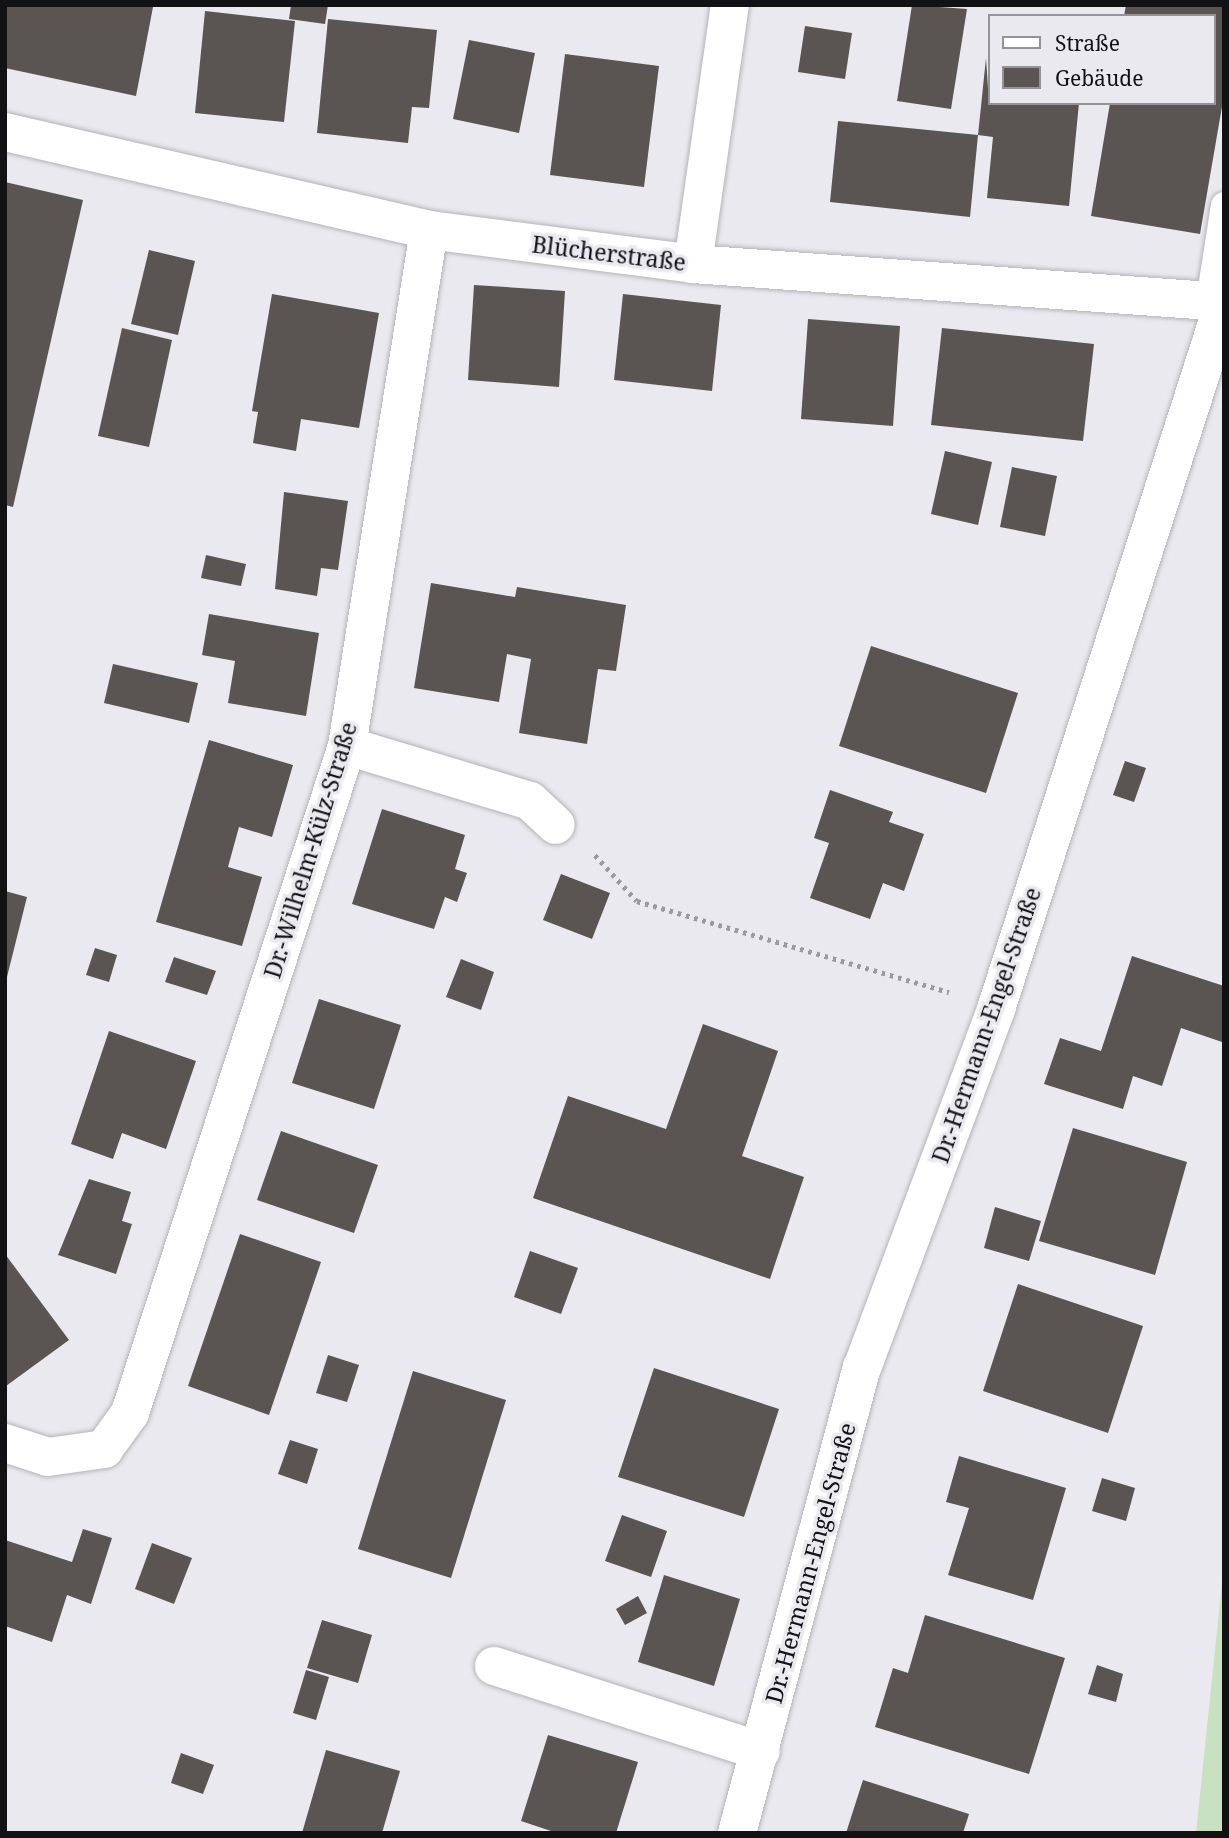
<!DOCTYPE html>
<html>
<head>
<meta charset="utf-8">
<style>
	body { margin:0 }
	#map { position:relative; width:1229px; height:1838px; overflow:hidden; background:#eae9ef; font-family:"Noto Serif",serif }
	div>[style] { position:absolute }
	.green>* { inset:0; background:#c8e2c1 }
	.building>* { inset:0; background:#5a5553 }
	.path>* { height:4.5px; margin-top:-2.25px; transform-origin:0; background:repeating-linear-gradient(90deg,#9b9b9f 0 3.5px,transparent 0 8.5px) }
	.roads { filter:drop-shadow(0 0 2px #b4b3b9) drop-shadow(0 0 2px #b4b3b9) }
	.lane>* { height:26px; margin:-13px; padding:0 13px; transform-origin:13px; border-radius:13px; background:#fff }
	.street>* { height:38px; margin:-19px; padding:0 19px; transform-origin:19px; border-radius:19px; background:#fff }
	span { translate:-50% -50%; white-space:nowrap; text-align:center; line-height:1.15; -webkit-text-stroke:7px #eae9ef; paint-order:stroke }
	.street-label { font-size:23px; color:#121214 }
	.frame { position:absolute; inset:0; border:7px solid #121214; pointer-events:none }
	.legend { position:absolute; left:988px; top:14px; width:228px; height:91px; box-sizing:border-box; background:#eae9ef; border:2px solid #949397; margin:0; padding:9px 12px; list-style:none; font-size:21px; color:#121214 }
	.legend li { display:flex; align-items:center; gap:14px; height:35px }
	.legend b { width:35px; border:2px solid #949397 }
</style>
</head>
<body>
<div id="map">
	<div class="green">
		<div style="clip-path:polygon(1224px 1563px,1224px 1833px,1196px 1833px)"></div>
	</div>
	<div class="building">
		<div style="clip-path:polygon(5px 5px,153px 7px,136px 96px,5px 68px)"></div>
		<div style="clip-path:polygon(291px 5px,328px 5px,325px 24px,289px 19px)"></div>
		<div style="clip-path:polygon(912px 5px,967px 9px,951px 109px,897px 101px)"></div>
		<div style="clip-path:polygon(1126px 5px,1224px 5px,1224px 95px,1200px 234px,1091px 216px,1110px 103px,1213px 103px,1213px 16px,1124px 16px)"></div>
		<div style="clip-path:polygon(205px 11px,295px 21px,284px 122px,195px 113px)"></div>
		<div style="clip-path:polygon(328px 19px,437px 30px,429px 108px,412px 107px,408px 143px,317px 133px)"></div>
		<div style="clip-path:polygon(805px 26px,852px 33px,845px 79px,798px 72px)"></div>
		<div style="clip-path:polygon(469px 40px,535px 53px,519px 133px,453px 119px)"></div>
		<div style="clip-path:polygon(565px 54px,659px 66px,644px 187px,550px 175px)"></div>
		<div style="clip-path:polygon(986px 58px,989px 103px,1079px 103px,1069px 206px,987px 198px,993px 137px,978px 135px)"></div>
		<div style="clip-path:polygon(838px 121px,978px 135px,970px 217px,830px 202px)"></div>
		<div style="clip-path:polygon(5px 182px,83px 200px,13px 507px,5px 505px)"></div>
		<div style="clip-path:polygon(149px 250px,195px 261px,178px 335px,131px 324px)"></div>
		<div style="clip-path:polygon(474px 285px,565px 291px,559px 387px,468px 380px)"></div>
		<div style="clip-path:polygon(272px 294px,379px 313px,359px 428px,301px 419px,296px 451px,253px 443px,258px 412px,252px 411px)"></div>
		<div style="clip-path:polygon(623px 294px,721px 305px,712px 391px,614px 380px)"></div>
		<div style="clip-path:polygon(808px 319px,900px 326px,893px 426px,801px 419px)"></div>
		<div style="clip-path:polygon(122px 328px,172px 340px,149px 447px,98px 436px)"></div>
		<div style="clip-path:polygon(942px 328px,1094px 344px,1083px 441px,931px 425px)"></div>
		<div style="clip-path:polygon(945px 451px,992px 462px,978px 525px,931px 514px)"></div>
		<div style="clip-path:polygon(1012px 467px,1057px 476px,1045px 536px,1000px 527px)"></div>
		<div style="clip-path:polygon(284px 492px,348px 501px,338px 570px,321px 568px,317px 596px,275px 589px)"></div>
		<div style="clip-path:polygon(206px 555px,246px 564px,241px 586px,201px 578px)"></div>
		<div style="clip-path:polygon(431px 583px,515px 597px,517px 587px,626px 605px,616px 671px,598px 669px,587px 744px,519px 733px,531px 659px,507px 654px,499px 702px,414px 688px)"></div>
		<div style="clip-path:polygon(209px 614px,319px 633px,306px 716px,228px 703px,235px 661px,202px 655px)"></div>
		<div style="clip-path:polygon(871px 646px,1018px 693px,986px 793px,839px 746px)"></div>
		<div style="clip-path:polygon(113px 664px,198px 683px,189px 723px,104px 703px)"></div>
		<div style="clip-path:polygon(209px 740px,293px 765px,272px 837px,239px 827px,228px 867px,262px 877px,242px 946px,156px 922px)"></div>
		<div style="clip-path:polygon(1125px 761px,1146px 768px,1134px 802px,1113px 795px)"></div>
		<div style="clip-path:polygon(830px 790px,893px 812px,889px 822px,924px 834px,904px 891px,883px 883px,870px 919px,810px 898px,829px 843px,814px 838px)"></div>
		<div style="clip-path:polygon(382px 809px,465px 835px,455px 869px,467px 873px,457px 902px,445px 897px,434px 929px,352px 904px)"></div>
		<div style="clip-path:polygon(561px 874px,610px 893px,592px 939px,543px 920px)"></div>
		<div style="clip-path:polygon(5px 891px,27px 897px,6px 981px,5px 981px)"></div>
		<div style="clip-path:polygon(95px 948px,117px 955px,109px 982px,86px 975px)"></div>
		<div style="clip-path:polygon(1132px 956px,1224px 986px,1222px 1042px,1181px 1028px,1162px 1086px,1133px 1076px,1123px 1109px,1044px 1084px,1060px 1038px,1101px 1051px)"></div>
		<div style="clip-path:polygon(174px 957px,216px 971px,207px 995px,165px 982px)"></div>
		<div style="clip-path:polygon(461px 959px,494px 972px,481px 1010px,446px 997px)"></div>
		<div style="clip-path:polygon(319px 999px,401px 1025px,374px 1109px,292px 1083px)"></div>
		<div style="clip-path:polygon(703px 1024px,778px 1051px,742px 1156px,804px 1177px,770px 1279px,533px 1198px,568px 1096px,666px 1129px)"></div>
		<div style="clip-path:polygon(109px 1031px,196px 1061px,166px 1149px,122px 1133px,113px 1159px,71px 1144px)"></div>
		<div style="clip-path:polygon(1073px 1128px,1187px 1162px,1155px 1275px,1039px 1241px)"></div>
		<div style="clip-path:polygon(281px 1131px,378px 1165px,354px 1233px,257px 1200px)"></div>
		<div style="clip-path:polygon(89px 1179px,131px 1192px,122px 1221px,132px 1224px,116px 1274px,58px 1255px)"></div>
		<div style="clip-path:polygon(995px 1207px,1041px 1221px,1029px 1261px,984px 1248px)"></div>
		<div style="clip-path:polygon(240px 1234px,321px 1262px,269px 1415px,188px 1386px)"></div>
		<div style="clip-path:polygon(530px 1251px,578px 1268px,561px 1314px,514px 1297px)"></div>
		<div style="clip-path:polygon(5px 1254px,69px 1340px,6px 1386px,5px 1384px)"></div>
		<div style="clip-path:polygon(1018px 1284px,1143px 1326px,1108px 1433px,983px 1391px)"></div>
		<div style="clip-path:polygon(328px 1355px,359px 1365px,347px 1402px,316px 1393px)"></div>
		<div style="clip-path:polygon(654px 1368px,779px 1409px,744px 1517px,618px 1477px)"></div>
		<div style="clip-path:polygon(413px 1371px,506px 1400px,451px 1578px,358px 1549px)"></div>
		<div style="clip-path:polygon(290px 1440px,318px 1449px,307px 1484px,278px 1474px)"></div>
		<div style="clip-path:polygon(959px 1456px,1066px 1488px,1033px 1600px,948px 1575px,969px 1508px,946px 1502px)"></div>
		<div style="clip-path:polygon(1102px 1478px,1135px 1488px,1126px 1521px,1092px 1511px)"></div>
		<div style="clip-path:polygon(622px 1515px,667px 1531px,651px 1577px,605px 1561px)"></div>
		<div style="clip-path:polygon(83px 1529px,112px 1538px,91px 1604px,67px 1595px,52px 1642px,5px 1626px,5px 1540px,72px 1562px)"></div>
		<div style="clip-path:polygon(152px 1543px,192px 1558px,174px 1604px,135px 1589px)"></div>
		<div style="clip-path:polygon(664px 1575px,740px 1599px,714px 1686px,638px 1662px)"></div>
		<div style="clip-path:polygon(638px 1596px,647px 1613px,625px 1625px,616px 1609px)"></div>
		<div style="clip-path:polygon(925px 1615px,1065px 1658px,1029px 1774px,875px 1727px,893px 1668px,908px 1673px)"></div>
		<div style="clip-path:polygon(322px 1620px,372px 1635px,358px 1683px,307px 1668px)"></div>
		<div style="clip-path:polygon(1097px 1665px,1123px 1674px,1116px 1702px,1088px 1694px)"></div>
		<div style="clip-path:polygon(306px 1670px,329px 1677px,316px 1720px,293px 1713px)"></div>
		<div style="clip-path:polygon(548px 1735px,638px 1762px,616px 1833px,557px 1833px,521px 1821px)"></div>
		<div style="clip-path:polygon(326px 1750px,400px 1771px,382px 1833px,302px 1833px)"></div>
		<div style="clip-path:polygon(181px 1753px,214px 1765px,203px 1794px,171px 1783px)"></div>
		<div style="clip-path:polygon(863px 1780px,969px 1814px,963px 1833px,846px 1833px)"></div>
	</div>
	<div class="path">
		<div style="left:595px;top:855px;width:62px;rotate:47.6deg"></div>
		<div style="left:637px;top:901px;width:325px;rotate:16.3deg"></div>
	</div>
	<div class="roads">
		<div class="lane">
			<div style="left:1209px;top:301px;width:97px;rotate:-81.1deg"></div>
		</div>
		<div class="street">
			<div style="left:5px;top:132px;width:435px;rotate:13deg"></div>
			<div style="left:429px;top:230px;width:266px;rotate:7.3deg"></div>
			<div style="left:693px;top:264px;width:532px;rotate:4.09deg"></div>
			<div style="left:693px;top:264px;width:262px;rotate:-81.9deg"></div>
			<div style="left:347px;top:746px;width:191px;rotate:16.7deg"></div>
			<div style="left:530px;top:801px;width:35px;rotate:43deg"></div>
			<div style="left:5px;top:1443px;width:45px;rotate:18deg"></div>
			<div style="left:48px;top:1457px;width:57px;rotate:-8.1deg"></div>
			<div style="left:104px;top:1449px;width:44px;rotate:-54.2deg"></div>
			<div style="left:130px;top:1413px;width:701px;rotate:-71.98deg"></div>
			<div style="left:347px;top:746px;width:522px;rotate:-80.97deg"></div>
			<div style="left:494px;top:1666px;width:280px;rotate:17.7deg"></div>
			<div style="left:737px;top:1833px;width:482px;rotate:-75deg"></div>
			<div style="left:862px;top:1368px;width:386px;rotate:-69.5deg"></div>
			<div style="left:997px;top:1006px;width:740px;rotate:-72.13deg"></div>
		</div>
	</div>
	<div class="street-label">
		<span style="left:609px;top:253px;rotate:7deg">Blücherstraße</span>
		<span style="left:310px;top:850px;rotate:-73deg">Dr.-Wilhelm-Külz-Straße</span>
		<span style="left:986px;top:1025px;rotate:-71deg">Dr.-Hermann-Engel-Straße</span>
		<span style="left:810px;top:1563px;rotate:-75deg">Dr.-Hermann-Engel-Straße</span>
	</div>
	<div class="frame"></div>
	<ul class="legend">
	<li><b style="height:9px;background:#fff"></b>Straße</li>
	<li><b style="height:19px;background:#5a5553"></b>Gebäude</li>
	</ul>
</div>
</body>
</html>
